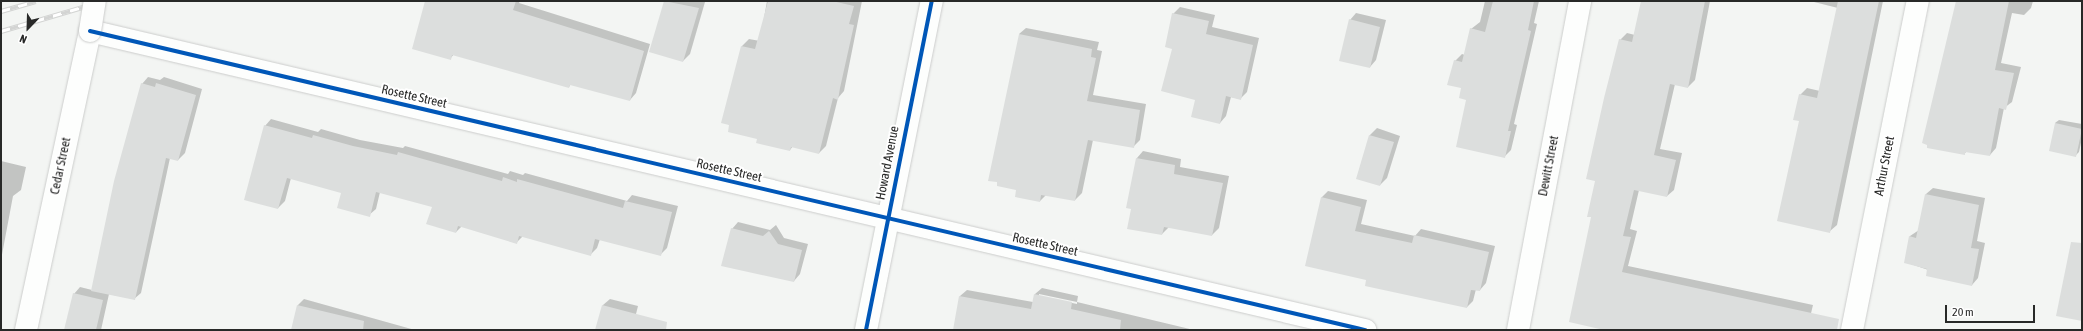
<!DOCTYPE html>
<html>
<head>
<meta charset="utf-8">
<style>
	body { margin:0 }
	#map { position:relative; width:2083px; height:331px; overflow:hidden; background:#f3f5f3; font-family:"Asap Condensed",sans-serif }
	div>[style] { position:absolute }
	.shadow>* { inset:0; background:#0003 }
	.building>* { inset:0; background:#dcdedd }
	.roads { filter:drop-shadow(0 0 1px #cccdcc) drop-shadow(0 0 1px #cccdcc) }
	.street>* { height:22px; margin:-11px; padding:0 11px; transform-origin:11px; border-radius:11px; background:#fdfefd }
	.secondary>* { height:22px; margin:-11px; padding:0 11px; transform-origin:11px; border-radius:11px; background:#fdfefd }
	.rail>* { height:4.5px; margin-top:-2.25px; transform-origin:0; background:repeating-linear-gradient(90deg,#fff 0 9px,#d3d4d3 0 18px); box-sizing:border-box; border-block:1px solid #d3d4d3 }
	.bridges { filter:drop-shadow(0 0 1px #cccdcc) drop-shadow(0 0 1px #cccdcc) }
	.street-bridge>* { height:22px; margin:-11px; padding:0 11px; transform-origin:11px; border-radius:11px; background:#fdfefd }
	.cycleway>* { height:4px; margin:-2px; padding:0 2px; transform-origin:2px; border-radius:2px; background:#0057b8 }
	span { translate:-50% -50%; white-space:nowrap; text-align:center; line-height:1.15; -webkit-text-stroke:4px #fff; paint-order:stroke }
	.street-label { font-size:13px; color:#282928 }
	.frame { position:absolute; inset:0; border:2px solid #282928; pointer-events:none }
	.north { position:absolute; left:8px; top:8px; width:40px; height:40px; -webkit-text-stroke:3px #fff; paint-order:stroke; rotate:203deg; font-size:11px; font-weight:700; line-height:16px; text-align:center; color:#282928 }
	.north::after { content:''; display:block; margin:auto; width:14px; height:18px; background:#282928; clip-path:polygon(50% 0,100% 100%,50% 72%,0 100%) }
	.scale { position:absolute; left:1945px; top:305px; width:90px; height:18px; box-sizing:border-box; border:2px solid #282928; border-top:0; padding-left:5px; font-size:12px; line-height:14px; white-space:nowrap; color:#282928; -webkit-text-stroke:3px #fff; paint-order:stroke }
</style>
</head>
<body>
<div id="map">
	<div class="shadow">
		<div style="clip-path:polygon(426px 1px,520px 1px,519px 3px,650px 44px,636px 93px,630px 100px,571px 84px,569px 87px,454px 54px,450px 59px)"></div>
		<div style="clip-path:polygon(665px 1px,705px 2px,690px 54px,683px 61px,650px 51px)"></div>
		<div style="clip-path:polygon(767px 1px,862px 1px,844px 91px,838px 98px,826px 146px,819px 153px,793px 146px,790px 150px,723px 122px,742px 46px,749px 39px,760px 41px)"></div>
		<div style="clip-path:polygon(1485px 1px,1539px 1px,1534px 23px,1537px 24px,1514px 124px,1517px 125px,1511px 150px,1504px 157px,1462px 87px,1455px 61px,1462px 54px,1465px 55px,1471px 29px,1480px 22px)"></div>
		<div style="clip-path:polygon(1642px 1px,1710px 1px,1695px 80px,1688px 87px,1675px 84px,1660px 149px,1682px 153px,1674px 190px,1667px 196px,1639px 190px,1630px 229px,1637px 231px,1628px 266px,1813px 305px,1807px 330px,1607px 330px,1592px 217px,1620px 40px,1627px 33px,1635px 35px)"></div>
		<div style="clip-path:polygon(1810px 1px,1883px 1px,1837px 225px,1830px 231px,1800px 120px,1800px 95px,1807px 88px,1820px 91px,1838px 8px)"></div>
		<div style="clip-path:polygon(1956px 1px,2033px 1px,2031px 8px,2024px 15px,2012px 13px,2001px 63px,2021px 67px,2012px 102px,2004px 108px,1996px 148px,1990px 155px,1967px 151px,1964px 154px)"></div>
		<div style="clip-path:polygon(1180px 7px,1215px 15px,1212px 27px,1259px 38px,1247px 92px,1240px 99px,1231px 97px,1226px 116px,1220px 123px,1196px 99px,1173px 48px,1173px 14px)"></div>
		<div style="clip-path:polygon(1356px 13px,1386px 20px,1376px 60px,1370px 67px,1350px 20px)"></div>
		<div style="clip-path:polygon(1026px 28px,1099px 42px,1097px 50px,1102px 51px,1093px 95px,1146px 104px,1140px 140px,1133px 147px,1093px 140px,1082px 193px,1075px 200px,1046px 195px,1040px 201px,1019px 34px)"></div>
		<div style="clip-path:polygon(148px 77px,160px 80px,164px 77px,202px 89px,185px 153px,178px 160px,170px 158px,141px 293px,134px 299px,109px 294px,101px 330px,65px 330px,74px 294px,80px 287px,92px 290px,142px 84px)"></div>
		<div style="clip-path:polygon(271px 119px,318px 132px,321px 129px,360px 140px,403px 148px,405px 146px,508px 174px,510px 171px,523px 175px,525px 173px,627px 201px,632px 195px,678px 206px,667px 248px,660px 255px,600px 239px,597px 248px,590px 255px,523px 236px,516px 243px,462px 226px,456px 232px,433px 206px,380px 192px,376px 209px,369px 215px,342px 192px,291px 178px,285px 201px,278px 208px,265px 126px)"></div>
		<div style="clip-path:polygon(2059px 120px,2082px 124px,2082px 138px,2079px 152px,2075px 156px,2055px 123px)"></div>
		<div style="clip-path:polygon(1377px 128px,1400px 136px,1387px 178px,1380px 185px,1357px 178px,1370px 135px)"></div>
		<div style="clip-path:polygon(1143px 151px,1181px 159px,1180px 167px,1229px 176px,1219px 228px,1212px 235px,1169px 227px,1162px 234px,1132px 208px,1127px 207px,1137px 158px)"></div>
		<div style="clip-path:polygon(1px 161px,26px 167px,21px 190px,13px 196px,1px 260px)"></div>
		<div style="clip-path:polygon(1933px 188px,1985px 198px,1977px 241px,1985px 243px,1978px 278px,1972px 285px,1905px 262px,1910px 236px,1919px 230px,1926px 194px)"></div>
		<div style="clip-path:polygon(1328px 191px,1367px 200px,1361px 224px,1415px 236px,1421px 229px,1495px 246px,1486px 283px,1480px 290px,1476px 289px,1473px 301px,1467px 307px,1367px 279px,1321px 198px)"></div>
		<div style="clip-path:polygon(738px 222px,770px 230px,776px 225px,784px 238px,808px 244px,800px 274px,794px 281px,732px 229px)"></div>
		<div style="clip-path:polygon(evenodd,1042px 288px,1078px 296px,1077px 302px,1194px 330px,954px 330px,960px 296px,967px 290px,1033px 302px,1035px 294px,1042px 288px,1039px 294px,1077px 302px,1077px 304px,1039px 296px,1039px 294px)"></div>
		<div style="clip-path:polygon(304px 299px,415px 330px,293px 330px,298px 305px)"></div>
		<div style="clip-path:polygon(610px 299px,638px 306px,632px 330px,596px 330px,603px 305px)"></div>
	</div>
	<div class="building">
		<div style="clip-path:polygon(425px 1px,516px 1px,513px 10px,644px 51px,630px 101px,570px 85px,569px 88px,452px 55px,451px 60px,412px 49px)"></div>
		<div style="clip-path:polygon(664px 1px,699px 8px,683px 62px,649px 52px)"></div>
		<div style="clip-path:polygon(768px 1px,832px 1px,854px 6px,849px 24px,854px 25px,840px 88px,838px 100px,833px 98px,819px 154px,791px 147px,790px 151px,756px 143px,757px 139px,728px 132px,729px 125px,721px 123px,741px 46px,755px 49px)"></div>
		<div style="clip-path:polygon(1493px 1px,1534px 1px,1528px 30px,1531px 31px,1508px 131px,1511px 131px,1505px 158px,1456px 147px,1466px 100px,1459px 98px,1461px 88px,1447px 85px,1454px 60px,1462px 62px,1470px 28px,1485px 32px)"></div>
		<div style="clip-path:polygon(1641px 1px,1705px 1px,1688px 88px,1670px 84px,1654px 155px,1676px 160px,1667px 197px,1634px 190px,1623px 236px,1631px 237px,1622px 272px,1839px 319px,1837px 330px,1604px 330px,1569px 322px,1591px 217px,1587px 217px,1595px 181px,1586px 179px,1604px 98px,1619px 39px,1632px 42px)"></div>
		<div style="clip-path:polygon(1838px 1px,1879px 1px,1830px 233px,1777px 221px,1799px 121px,1793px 120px,1799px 94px,1817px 98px)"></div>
		<div style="clip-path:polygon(1956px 1px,2009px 1px,1995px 70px,2014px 73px,2006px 110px,1999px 108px,1990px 156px,1965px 152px,1965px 155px,1927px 148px,1927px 145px,1922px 143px)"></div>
		<div style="clip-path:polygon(1172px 13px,1209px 21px,1206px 34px,1253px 45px,1241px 100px,1226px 96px,1220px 124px,1191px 117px,1195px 100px,1161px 91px,1172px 49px,1165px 47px)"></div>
		<div style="clip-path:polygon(1349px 19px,1380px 27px,1370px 68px,1339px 61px)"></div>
		<div style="clip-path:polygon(1019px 34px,1092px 49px,1091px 57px,1096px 58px,1087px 101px,1140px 110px,1134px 148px,1088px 140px,1075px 201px,1041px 195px,1040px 202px,1015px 197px,1016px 190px,997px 186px,997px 182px,988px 181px)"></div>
		<div style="clip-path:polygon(141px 83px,155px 87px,156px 83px,196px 95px,178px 161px,166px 158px,135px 300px,91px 291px,114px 181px)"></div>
		<div style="clip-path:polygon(2055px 123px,2082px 129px,2076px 157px,2049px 151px)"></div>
		<div style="clip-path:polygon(264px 125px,312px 138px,313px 135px,353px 146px,397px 155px,398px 152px,502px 181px,503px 177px,517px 182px,517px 179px,623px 208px,625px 201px,672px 212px,661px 256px,595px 239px,591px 256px,519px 236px,517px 244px,458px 226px,456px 233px,426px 224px,432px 207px,376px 192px,370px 217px,337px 208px,341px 193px,287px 178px,278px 209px,244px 200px)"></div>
		<div style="clip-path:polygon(1369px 135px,1394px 142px,1380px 186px,1356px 179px)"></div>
		<div style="clip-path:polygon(1136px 158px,1175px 165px,1174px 174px,1223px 183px,1212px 236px,1164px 227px,1162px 235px,1127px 229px,1131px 209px,1126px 208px)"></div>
		<div style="clip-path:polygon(1925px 194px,1979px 205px,1971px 248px,1979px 249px,1972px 286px,1926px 276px,1927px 269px,1904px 263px,1909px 236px,1916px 238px)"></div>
		<div style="clip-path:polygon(1321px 197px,1361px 207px,1355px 231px,1412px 243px,1414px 235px,1489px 252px,1480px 291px,1471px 290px,1467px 308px,1365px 286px,1366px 280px,1305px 266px)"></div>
		<div style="clip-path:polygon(731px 228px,763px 236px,769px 231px,778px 244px,802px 250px,794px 282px,721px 266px)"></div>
		<div style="clip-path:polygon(2071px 242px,2082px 243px,2082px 321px,2056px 316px)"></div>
		<div style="clip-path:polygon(73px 293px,103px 300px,96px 330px,64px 330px)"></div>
		<div style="clip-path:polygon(1034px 294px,1072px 302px,1071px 309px,1121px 320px,1120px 330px,953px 330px,959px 296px,1031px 309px)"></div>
		<div style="clip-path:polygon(297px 305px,364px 321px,363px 330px,291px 330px)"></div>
		<div style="clip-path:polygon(602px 305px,667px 322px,666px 330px,595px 330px)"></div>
	</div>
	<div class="roads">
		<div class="street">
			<div style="left:26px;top:330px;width:306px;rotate:-77.9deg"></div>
			<div style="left:90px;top:31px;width:1310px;rotate:13.2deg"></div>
			<div style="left:1518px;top:330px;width:335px;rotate:-79.3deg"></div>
			<div style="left:1852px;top:330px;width:336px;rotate:-78.7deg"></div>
		</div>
		<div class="secondary">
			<div style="left:866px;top:330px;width:336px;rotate:-78.7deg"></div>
		</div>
	</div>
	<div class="rail">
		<div style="left:1px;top:11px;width:36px;rotate:-16deg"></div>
		<div style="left:1px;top:31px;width:106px;rotate:-16.4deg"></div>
	</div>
	<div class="bridges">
		<div class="street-bridge">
			<div style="left:90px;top:31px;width:30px;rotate:-81deg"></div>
		</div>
	</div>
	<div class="cycleway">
		<div style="left:90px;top:31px;width:1310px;rotate:13.2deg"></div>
		<div style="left:866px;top:330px;width:336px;rotate:-78.7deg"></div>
	</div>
	<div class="street-label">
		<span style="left:414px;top:97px;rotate:13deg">Rosette Street</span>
		<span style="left:888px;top:163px;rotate:-79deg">Howard Avenue</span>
		<span style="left:61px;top:166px;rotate:-78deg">Cedar Street</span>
		<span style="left:1549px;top:166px;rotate:-79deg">Dewitt Street</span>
		<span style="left:1885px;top:166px;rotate:-79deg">Arthur Street</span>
		<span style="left:729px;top:171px;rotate:13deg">Rosette Street</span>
		<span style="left:1045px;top:245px;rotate:13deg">Rosette Street</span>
	</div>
	<div class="frame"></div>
	<div class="north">N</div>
	<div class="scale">20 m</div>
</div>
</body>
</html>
